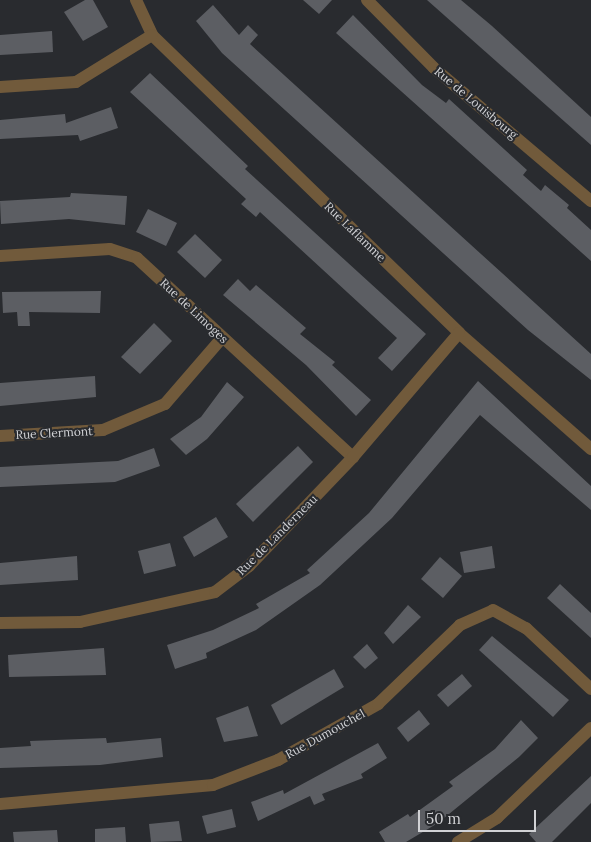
<!DOCTYPE html>
<html>
<head>
<meta charset="utf-8">
<style>
	body { margin:0 }
	#map { position:relative; width:591px; height:842px; overflow:hidden; background:#292b2f; font-family:Lora,serif }
	div>[style] { position:absolute }
	.building>* { inset:0; background:#5c5e63 }
	.minor>* { height:12px; margin:-6px; padding:0 6px; transform-origin:6px; border-radius:6px; background:#715a3b }
	span { translate:-50% -50%; white-space:nowrap; text-align:center; line-height:1.15; -webkit-text-stroke:4px #292b2f; paint-order:stroke }
	.street-label { font-size:12px; color:#d1d2d5 }
	.scale { position:absolute; left:418px; top:810px; width:118px; height:22px; box-sizing:border-box; border:2px solid #d1d2d5; border-top:0; padding-left:6px; font-size:15px; line-height:18px; white-space:nowrap; color:#d1d2d5; -webkit-text-stroke:4px #292b2f; paint-order:stroke }
</style>
</head>
<body>
<div id="map">
	<div class="building">
		<div style="clip-path:polygon(85px 0,93px 0,108px 27px,83px 41px,64px 12px)"></div>
		<div style="clip-path:polygon(303px 0,332px 0,319px 14px)"></div>
		<div style="clip-path:polygon(427px 0,461px 0,492px 26px,591px 117px,591px 145px)"></div>
		<div style="clip-path:polygon(213px 5px,239px 35px,248px 25px,258px 35px,250px 44px,591px 354px,591px 380px,528px 330px,222px 53px,196px 21px)"></div>
		<div style="clip-path:polygon(353px 15px,422px 85px,446px 103px,449px 99px,527px 170px,523px 175px,541px 191px,545px 185px,569px 205px,567px 208px,591px 230px,591px 261px,336px 33px)"></div>
		<div style="clip-path:polygon(52px 31px,53px 52px,0 55px,0 35px)"></div>
		<div style="clip-path:polygon(150px 73px,248px 166px,245px 169px,426px 334px,392px 371px,378px 358px,397px 338px,260px 212px,256px 217px,241px 204px,246px 199px,130px 92px)"></div>
		<div style="clip-path:polygon(111px 107px,118px 128px,80px 141px,78px 135px,0 139px,0 120px,65px 114px,66px 123px)"></div>
		<div style="clip-path:polygon(71px 193px,127px 196px,125px 225px,69px 219px,1px 224px,0 201px,70px 197px)"></div>
		<div style="clip-path:polygon(148px 209px,177px 223px,166px 246px,136px 232px)"></div>
		<div style="clip-path:polygon(195px 234px,222px 260px,205px 278px,177px 252px)"></div>
		<div style="clip-path:polygon(238px 279px,250px 291px,256px 285px,306px 328px,300px 334px,335px 362px,332px 365px,371px 400px,356px 416px,306px 365px,223px 295px)"></div>
		<div style="clip-path:polygon(101px 291px,100px 313px,29px 312px,30px 326px,18px 326px,17px 312px,3px 313px,2px 292px)"></div>
		<div style="clip-path:polygon(154px 323px,172px 341px,140px 374px,121px 357px)"></div>
		<div style="clip-path:polygon(95px 376px,96px 397px,0 406px,0 383px)"></div>
		<div style="clip-path:polygon(478px 381px,591px 486px,591px 510px,480px 415px,392px 518px,320px 585px,256px 630px,206px 653px,207px 658px,175px 669px,167px 645px,213px 630px,259px 608px,256px 604px,310px 573px,307px 570px,369px 513px)"></div>
		<div style="clip-path:polygon(227px 382px,244px 397px,207px 439px,186px 455px,170px 439px,201px 417px)"></div>
		<div style="clip-path:polygon(298px 446px,313px 462px,253px 522px,236px 504px)"></div>
		<div style="clip-path:polygon(154px 448px,160px 466px,115px 482px,0 487px,0 467px,118px 461px)"></div>
		<div style="clip-path:polygon(216px 517px,228px 537px,194px 557px,183px 537px)"></div>
		<div style="clip-path:polygon(170px 543px,176px 566px,144px 574px,138px 551px)"></div>
		<div style="clip-path:polygon(492px 546px,495px 568px,464px 573px,460px 552px)"></div>
		<div style="clip-path:polygon(77px 556px,78px 580px,0 585px,0 563px)"></div>
		<div style="clip-path:polygon(440px 557px,462px 576px,443px 598px,421px 579px)"></div>
		<div style="clip-path:polygon(560px 584px,591px 613px,591px 638px,547px 598px)"></div>
		<div style="clip-path:polygon(408px 605px,421px 617px,393px 644px,384px 633px)"></div>
		<div style="clip-path:polygon(492px 636px,569px 700px,553px 717px,479px 650px)"></div>
		<div style="clip-path:polygon(367px 644px,378px 658px,365px 669px,353px 657px)"></div>
		<div style="clip-path:polygon(104px 648px,106px 675px,9px 677px,8px 655px)"></div>
		<div style="clip-path:polygon(334px 669px,344px 687px,281px 725px,271px 705px)"></div>
		<div style="clip-path:polygon(462px 674px,472px 686px,448px 707px,437px 695px)"></div>
		<div style="clip-path:polygon(248px 706px,258px 736px,224px 742px,216px 718px)"></div>
		<div style="clip-path:polygon(419px 710px,430px 724px,408px 742px,397px 728px)"></div>
		<div style="clip-path:polygon(521px 720px,538px 738px,519px 757px,438px 823px,406px 842px,385px 842px,379px 832px,408px 814px,410px 817px,453px 786px,449px 782px,495px 749px)"></div>
		<div style="clip-path:polygon(106px 738px,107px 743px,161px 738px,163px 757px,100px 765px,0 768px,0 748px,31px 746px,30px 741px)"></div>
		<div style="clip-path:polygon(378px 743px,387px 758px,361px 774px,363px 778px,322px 794px,325px 800px,314px 805px,310px 796px,258px 821px,251px 802px,283px 790px,284px 794px)"></div>
		<div style="clip-path:polygon(591px 776px,591px 803px,552px 842px,536px 842px,529px 834px)"></div>
		<div style="clip-path:polygon(232px 809px,236px 827px,207px 834px,202px 816px)"></div>
		<div style="clip-path:polygon(179px 821px,182px 841px,151px 842px,149px 824px)"></div>
		<div style="clip-path:polygon(125px 827px,126px 842px,95px 842px,95px 829px)"></div>
		<div style="clip-path:polygon(57px 830px,58px 842px,14px 842px,13px 832px)"></div>
	</div>
	<div class="minor">
		<div style="left:136px;top:0;width:38px;rotate:65deg"></div>
		<div style="left:152px;top:35px;width:428px;rotate:44.1deg"></div>
		<div style="left:459px;top:333px;width:176px;rotate:41.3deg"></div>
		<div style="left:367px;top:0;width:95px;rotate:45.4deg"></div>
		<div style="left:434px;top:68px;width:206px;rotate:40.3deg"></div>
		<div style="left:0;top:87px;width:76px;rotate:-3.8deg"></div>
		<div style="left:76px;top:82px;width:89px;rotate:-31.7deg"></div>
		<div style="left:0;top:256px;width:110px;rotate:-3.6deg"></div>
		<div style="left:110px;top:249px;width:28px;rotate:18deg"></div>
		<div style="left:137px;top:258px;width:294px;rotate:42.7deg"></div>
		<div style="left:0;top:436px;width:103px;rotate:-3.3deg"></div>
		<div style="left:103px;top:430px;width:67px;rotate:-22.8deg"></div>
		<div style="left:165px;top:404px;width:87px;rotate:-49.2deg"></div>
		<div style="left:0;top:623px;width:80px;rotate:-0.7deg"></div>
		<div style="left:80px;top:622px;width:138px;rotate:-12.5deg"></div>
		<div style="left:215px;top:592px;width:43px;rotate:-37.4deg"></div>
		<div style="left:249px;top:566px;width:151px;rotate:-46.3deg"></div>
		<div style="left:353px;top:457px;width:163px;rotate:-49.5deg"></div>
		<div style="left:0;top:804px;width:214px;rotate:-5.1deg"></div>
		<div style="left:213px;top:785px;width:70px;rotate:-21deg"></div>
		<div style="left:278px;top:760px;width:115px;rotate:-29.2deg"></div>
		<div style="left:378px;top:704px;width:114px;rotate:-43.9deg"></div>
		<div style="left:460px;top:625px;width:36px;rotate:-24deg"></div>
		<div style="left:493px;top:610px;width:38px;rotate:29deg"></div>
		<div style="left:526px;top:628px;width:89px;rotate:43.2deg"></div>
		<div style="left:458px;top:842px;width:46px;rotate:-31.6deg"></div>
		<div style="left:497px;top:818px;width:130px;rotate:-43.8deg"></div>
	</div>
	<div class="street-label">
		<span style="left:476px;top:103px;rotate:40deg">Rue de Louisbourg</span>
		<span style="left:355px;top:232px;rotate:44deg">Rue Laflamme</span>
		<span style="left:194px;top:311px;rotate:43deg">Rue de Limoges</span>
		<span style="left:54px;top:433px;rotate:-3deg">Rue Clermont</span>
		<span style="left:277px;top:535px;rotate:-45deg">Rue de Landerneau</span>
		<span style="left:325px;top:734px;rotate:-29deg">Rue Dumouchel</span>
	</div>
	<div class="scale">50 m</div>
</div>
</body>
</html>
